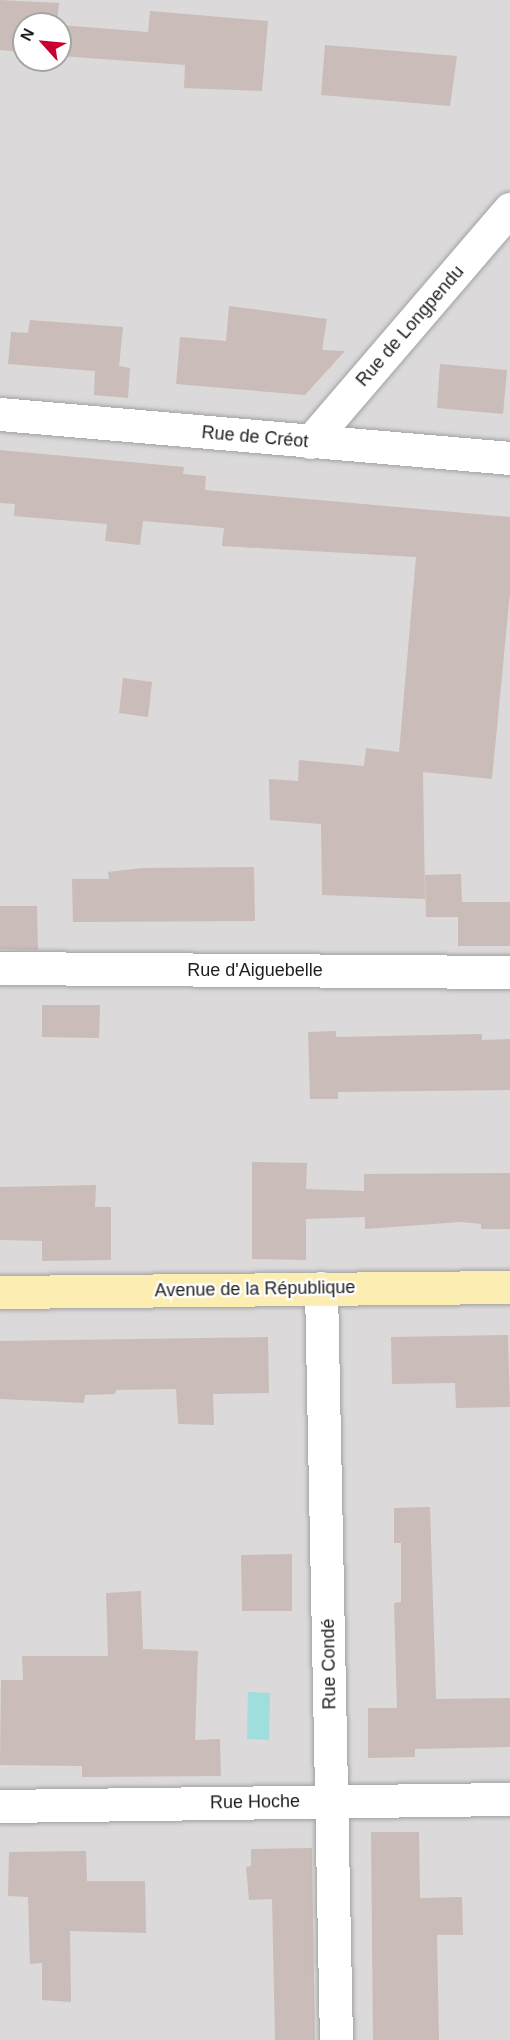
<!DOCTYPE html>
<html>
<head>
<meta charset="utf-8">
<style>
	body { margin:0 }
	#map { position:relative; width:510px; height:2040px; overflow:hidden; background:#eee7e2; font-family:Helvetica,sans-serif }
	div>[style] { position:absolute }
	.residential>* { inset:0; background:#dbd9da }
	.water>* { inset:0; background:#a0dede }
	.building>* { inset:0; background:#cabcb8 }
	.roads { filter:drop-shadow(0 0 2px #a1a1a1) drop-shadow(0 0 2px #a1a1a1) }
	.street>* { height:33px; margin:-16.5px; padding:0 16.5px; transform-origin:16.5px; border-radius:16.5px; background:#fff }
	.secondary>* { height:33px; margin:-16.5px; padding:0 16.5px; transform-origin:16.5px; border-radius:16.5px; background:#fceeb2 }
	span { translate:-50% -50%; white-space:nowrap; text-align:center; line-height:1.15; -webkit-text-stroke:4.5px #fff; paint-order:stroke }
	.street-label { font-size:18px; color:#1d1d1d }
	.north { position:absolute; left:12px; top:12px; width:60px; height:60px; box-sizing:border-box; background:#fff; border:2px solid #a5a5a5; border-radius:50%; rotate:297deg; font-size:16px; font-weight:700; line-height:24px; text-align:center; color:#1d1d1d }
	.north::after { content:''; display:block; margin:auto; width:21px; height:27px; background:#c9002f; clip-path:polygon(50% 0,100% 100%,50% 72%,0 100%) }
</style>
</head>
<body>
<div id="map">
	<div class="residential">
		<div style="clip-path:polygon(evenodd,0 0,510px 0,510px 2040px,0 2040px,0 0,24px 24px,60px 24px,60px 60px,24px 60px,24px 24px)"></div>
	</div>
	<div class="water">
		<div style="clip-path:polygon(248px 1692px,270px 1693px,269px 1740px,247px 1739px)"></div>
	</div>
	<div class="building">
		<div style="clip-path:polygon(0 0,59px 3px,57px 24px,24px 24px,24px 52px,0 50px)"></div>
		<div style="clip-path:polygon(150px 11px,268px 21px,262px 91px,184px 88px,185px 65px,60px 56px,60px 25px,148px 32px)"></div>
		<div style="clip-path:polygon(325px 45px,457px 56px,450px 106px,321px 95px)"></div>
		<div style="clip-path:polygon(229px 306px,327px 319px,322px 350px,345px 351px,305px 395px,176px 384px,180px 337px,226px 341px)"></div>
		<div style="clip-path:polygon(30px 320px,123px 327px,119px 366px,130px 368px,128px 398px,94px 395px,95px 371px,8px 364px,11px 332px,28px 333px)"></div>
		<div style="clip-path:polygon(440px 364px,507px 370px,503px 414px,437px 408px)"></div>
		<div style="clip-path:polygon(0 450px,184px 467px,183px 474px,206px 476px,205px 490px,510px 517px,510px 593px,492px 779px,423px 772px,425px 899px,322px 895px,321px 824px,270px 820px,269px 779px,298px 781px,299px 760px,364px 766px,366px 748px,399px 752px,416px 557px,222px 546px,224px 528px,143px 521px,140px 545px,105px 541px,107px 524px,14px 516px,15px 504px,0 503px)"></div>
		<div style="clip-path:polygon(123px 678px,152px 682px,148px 717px,119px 713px)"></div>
		<div style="clip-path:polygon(254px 867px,255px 921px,73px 922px,72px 879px,109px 879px,108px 872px,142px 868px)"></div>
		<div style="clip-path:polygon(461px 874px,462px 902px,510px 902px,510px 946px,458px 946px,458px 917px,426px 917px,425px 875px)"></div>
		<div style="clip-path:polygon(0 906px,37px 906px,38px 950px,0 949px)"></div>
		<div style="clip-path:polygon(42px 1005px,100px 1005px,99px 1038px,42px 1037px)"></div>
		<div style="clip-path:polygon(336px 1031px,336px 1037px,482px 1034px,482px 1040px,510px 1039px,510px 1090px,338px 1092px,338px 1099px,310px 1099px,308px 1032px)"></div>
		<div style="clip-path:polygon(252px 1162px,307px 1163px,306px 1189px,364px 1191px,364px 1174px,510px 1173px,510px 1229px,481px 1229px,481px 1224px,461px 1222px,365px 1229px,365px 1217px,306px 1219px,306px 1260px,252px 1259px)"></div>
		<div style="clip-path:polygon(96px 1185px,95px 1207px,111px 1207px,111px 1260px,42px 1261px,42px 1241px,0 1240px,0 1187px)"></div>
		<div style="clip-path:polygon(508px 1335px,510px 1407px,456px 1408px,455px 1383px,392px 1384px,391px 1337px)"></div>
		<div style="clip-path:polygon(268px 1337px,269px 1393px,213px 1394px,214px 1425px,178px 1424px,176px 1389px,116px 1390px,115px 1394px,85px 1395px,84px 1403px,0 1399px,0 1341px)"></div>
		<div style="clip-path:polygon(430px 1507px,436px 1699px,510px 1698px,510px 1747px,415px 1749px,415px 1757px,368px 1758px,368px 1708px,397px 1708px,394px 1603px,401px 1602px,401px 1543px,394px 1543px,394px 1508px)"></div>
		<div style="clip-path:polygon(292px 1554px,292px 1611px,242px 1611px,241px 1555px)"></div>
		<div style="clip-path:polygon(141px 1591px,143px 1649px,198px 1651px,195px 1740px,220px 1739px,221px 1776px,82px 1777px,82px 1766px,0 1765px,1px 1680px,23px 1680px,22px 1656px,108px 1656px,106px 1593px)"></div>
		<div style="clip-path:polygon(371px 1832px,419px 1832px,420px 1898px,462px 1897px,463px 1935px,437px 1935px,439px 2040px,373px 2040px)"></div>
		<div style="clip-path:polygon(312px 1848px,315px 2040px,275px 2040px,272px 1899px,249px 1900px,246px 1867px,251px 1866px,251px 1849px)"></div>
		<div style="clip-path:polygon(86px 1851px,87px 1881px,145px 1881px,146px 1933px,70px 1931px,71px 2002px,42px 2000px,42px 1963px,30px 1964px,28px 1897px,8px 1896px,9px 1852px)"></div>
	</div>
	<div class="roads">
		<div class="street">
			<div style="left:0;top:414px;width:512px;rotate:4.93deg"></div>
			<div style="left:310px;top:442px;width:307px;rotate:-49.4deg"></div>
			<div style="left:0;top:968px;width:510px;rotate:0.45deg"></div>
			<div style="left:321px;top:1288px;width:752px;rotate:88.86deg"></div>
			<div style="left:0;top:1806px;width:510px;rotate:-0.79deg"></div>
		</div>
		<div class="secondary">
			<div style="left:0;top:1292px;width:510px;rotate:-0.56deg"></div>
		</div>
	</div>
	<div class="street-label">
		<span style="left:410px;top:326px;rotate:-49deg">Rue de Longpendu</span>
		<span style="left:255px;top:437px;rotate:5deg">Rue de Créot</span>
		<span style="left:255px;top:970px">Rue d'Aiguebelle</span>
		<span style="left:255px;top:1289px;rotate:-1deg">Avenue de la République</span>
		<span style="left:329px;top:1664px;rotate:-91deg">Rue Condé</span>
		<span style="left:255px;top:1802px;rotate:-1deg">Rue Hoche</span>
	</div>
	<div class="north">N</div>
</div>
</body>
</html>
